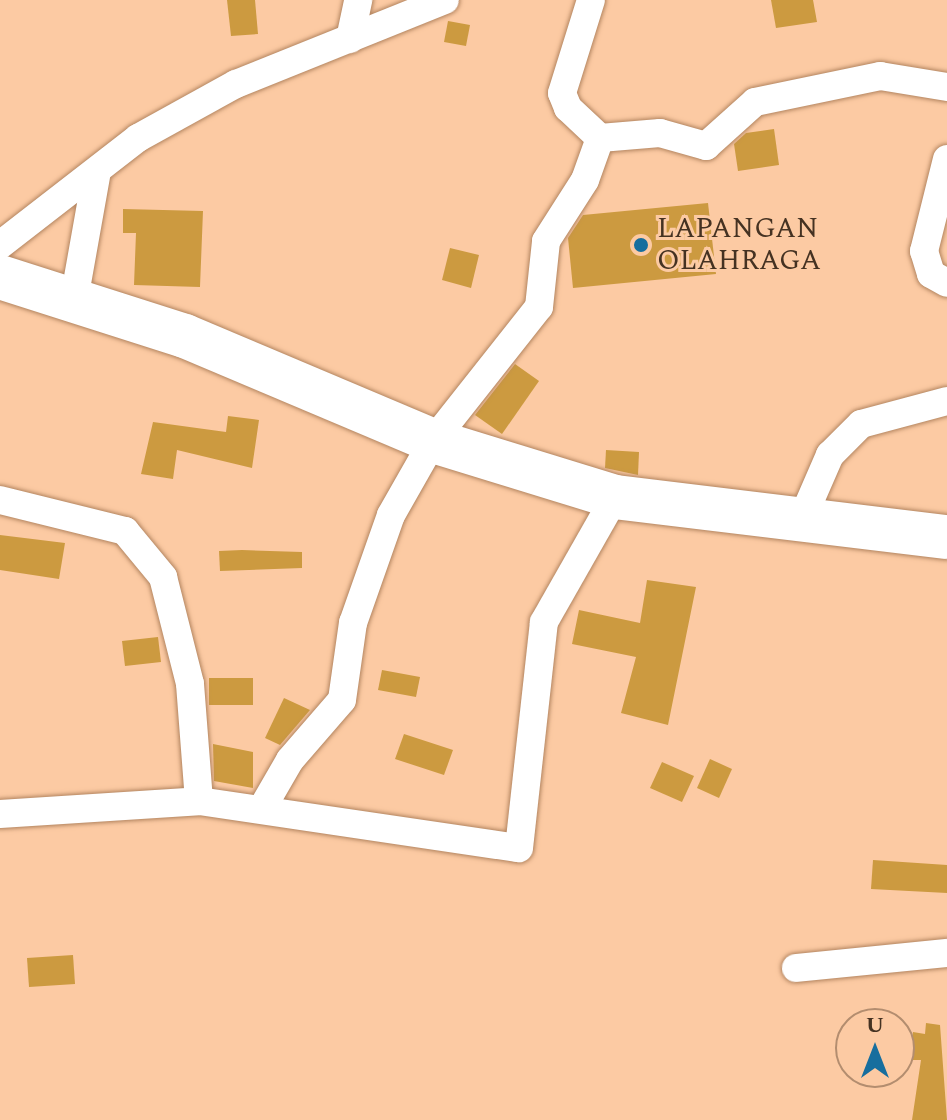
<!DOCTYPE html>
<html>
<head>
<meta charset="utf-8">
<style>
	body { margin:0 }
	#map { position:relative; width:947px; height:1120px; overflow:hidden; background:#fccaa3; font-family:Spectral,serif }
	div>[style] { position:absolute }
	.building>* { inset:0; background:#cc9a40 }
	.roads { filter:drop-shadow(0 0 2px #b38560) drop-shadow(0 0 2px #b38560) }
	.street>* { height:28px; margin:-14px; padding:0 14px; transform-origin:14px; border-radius:14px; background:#fff }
	.primary>* { height:44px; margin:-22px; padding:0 22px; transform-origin:22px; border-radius:22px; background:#fff }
	.dots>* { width:22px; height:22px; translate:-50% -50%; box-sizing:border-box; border:4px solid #fccaa3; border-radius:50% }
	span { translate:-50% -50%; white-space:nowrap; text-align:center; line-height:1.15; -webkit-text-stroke:6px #fccaa3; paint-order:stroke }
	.poi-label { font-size:28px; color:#453222 }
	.left { translate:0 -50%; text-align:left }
	.north { position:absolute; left:835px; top:1008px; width:80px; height:80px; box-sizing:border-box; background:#fccaa3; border:2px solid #b38d6f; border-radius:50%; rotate:0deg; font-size:22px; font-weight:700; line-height:32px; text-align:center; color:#453222 }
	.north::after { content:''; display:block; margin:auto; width:28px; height:36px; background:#176e9e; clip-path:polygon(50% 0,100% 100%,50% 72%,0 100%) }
</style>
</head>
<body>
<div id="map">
	<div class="building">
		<div style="clip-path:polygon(227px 0,255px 0,258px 34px,231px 36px)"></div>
		<div style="clip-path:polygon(771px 0,813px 0,817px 22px,776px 28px)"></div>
		<div style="clip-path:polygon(448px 21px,470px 25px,466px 46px,444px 42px)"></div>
		<div style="clip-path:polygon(774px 129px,779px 165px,738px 171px,734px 144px,746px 133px)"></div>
		<div style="clip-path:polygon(708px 203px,716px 274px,573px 288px,568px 238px,583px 215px)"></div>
		<div style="clip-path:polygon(123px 209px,203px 211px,200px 287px,134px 285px,136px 233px,123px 233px)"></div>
		<div style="clip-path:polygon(450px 248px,479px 255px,471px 288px,442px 280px)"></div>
		<div style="clip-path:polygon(515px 364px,539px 381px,502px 434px,475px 415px)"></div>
		<div style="clip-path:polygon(228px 416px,259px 420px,252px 468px,177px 450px,173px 479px,141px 474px,153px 422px,226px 432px)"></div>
		<div style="clip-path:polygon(606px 450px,639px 452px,638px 475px,605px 468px)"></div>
		<div style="clip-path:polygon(0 535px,65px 543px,59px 579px,0 570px)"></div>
		<div style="clip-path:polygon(242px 550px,302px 552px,302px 568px,220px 571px,219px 551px)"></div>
		<div style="clip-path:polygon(647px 580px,696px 587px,668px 725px,621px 713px,636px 657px,572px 644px,579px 610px,640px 623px)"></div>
		<div style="clip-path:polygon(158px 637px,161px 662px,125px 666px,122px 641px)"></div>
		<div style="clip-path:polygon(382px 670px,420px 677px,416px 697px,378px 690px)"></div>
		<div style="clip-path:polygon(209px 678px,253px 678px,253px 705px,209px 705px)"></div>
		<div style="clip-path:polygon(284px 698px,310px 710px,280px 745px,265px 738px)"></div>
		<div style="clip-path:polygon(404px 734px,453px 750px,444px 775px,395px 759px)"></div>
		<div style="clip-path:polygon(213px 744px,253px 752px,253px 788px,214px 781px)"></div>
		<div style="clip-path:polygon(710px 759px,732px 769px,719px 798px,697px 788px)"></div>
		<div style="clip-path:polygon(662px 762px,694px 776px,682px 802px,650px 788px)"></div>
		<div style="clip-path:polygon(873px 860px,947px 865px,947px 893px,871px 889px)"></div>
		<div style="clip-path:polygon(73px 955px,75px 984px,29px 987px,27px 958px)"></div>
		<div style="clip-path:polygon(926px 1023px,940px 1025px,947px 1120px,912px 1120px,921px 1060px,909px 1060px,913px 1032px,925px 1034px)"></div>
	</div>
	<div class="roads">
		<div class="street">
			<div style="left:350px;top:39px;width:40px;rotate:-78deg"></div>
			<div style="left:600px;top:138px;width:60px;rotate:-4.8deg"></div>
			<div style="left:660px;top:133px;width:48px;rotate:15.8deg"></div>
			<div style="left:706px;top:146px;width:66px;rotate:-41.9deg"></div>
			<div style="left:755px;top:102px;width:128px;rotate:-11.7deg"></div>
			<div style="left:880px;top:76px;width:68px;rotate:9.3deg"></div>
			<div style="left:947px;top:159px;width:95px;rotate:104deg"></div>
			<div style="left:924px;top:251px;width:24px;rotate:73deg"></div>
			<div style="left:931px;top:274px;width:18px;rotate:29deg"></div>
			<div style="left:0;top:245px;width:175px;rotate:-37.8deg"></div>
			<div style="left:138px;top:138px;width:112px;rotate:-28.9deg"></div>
			<div style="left:236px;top:84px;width:225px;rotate:-21.9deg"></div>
			<div style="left:74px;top:300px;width:131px;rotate:-79.9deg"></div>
			<div style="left:0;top:500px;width:129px;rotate:13.9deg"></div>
			<div style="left:125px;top:531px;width:60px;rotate:50.4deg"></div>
			<div style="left:163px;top:577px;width:110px;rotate:75.8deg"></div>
			<div style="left:190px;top:684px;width:117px;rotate:85.6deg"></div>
			<div style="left:803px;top:517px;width:68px;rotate:-66.5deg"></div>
			<div style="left:830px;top:455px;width:44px;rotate:-45deg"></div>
			<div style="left:861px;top:424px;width:89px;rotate:-15deg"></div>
			<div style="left:264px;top:805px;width:52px;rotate:-60deg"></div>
			<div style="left:290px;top:760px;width:79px;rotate:-49.1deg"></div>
			<div style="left:342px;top:700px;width:78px;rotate:-81.9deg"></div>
			<div style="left:353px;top:623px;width:114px;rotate:-70.6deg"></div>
			<div style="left:391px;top:515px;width:85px;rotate:-60.4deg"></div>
			<div style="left:433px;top:441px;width:171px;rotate:-51.7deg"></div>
			<div style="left:539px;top:307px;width:66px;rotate:-83.9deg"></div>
			<div style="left:546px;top:241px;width:72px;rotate:-57.4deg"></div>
			<div style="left:585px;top:180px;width:45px;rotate:-70.3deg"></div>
			<div style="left:600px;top:138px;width:44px;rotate:-136.8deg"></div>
			<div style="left:568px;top:108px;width:16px;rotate:-112deg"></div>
			<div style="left:562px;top:93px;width:97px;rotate:-72.7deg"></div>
			<div style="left:0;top:814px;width:199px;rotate:-3.7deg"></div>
			<div style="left:199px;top:801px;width:323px;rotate:8.4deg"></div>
			<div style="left:519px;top:848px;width:227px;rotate:-83.7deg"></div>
			<div style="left:544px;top:622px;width:144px;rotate:-60.4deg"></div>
			<div style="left:796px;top:968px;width:152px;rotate:-5.7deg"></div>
		</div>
		<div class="primary">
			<div style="left:0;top:277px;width:194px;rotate:17.7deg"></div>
			<div style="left:185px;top:336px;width:269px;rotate:22.9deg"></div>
			<div style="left:433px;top:441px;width:190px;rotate:17.1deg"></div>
			<div style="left:615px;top:497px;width:334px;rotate:6.9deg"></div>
		</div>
	</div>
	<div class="dots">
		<div style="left:641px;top:245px;background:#176e9e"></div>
	</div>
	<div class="poi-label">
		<span class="left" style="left:657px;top:245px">LAPANGAN<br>OLAHRAGA</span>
	</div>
	<div class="north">U</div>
</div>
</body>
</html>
